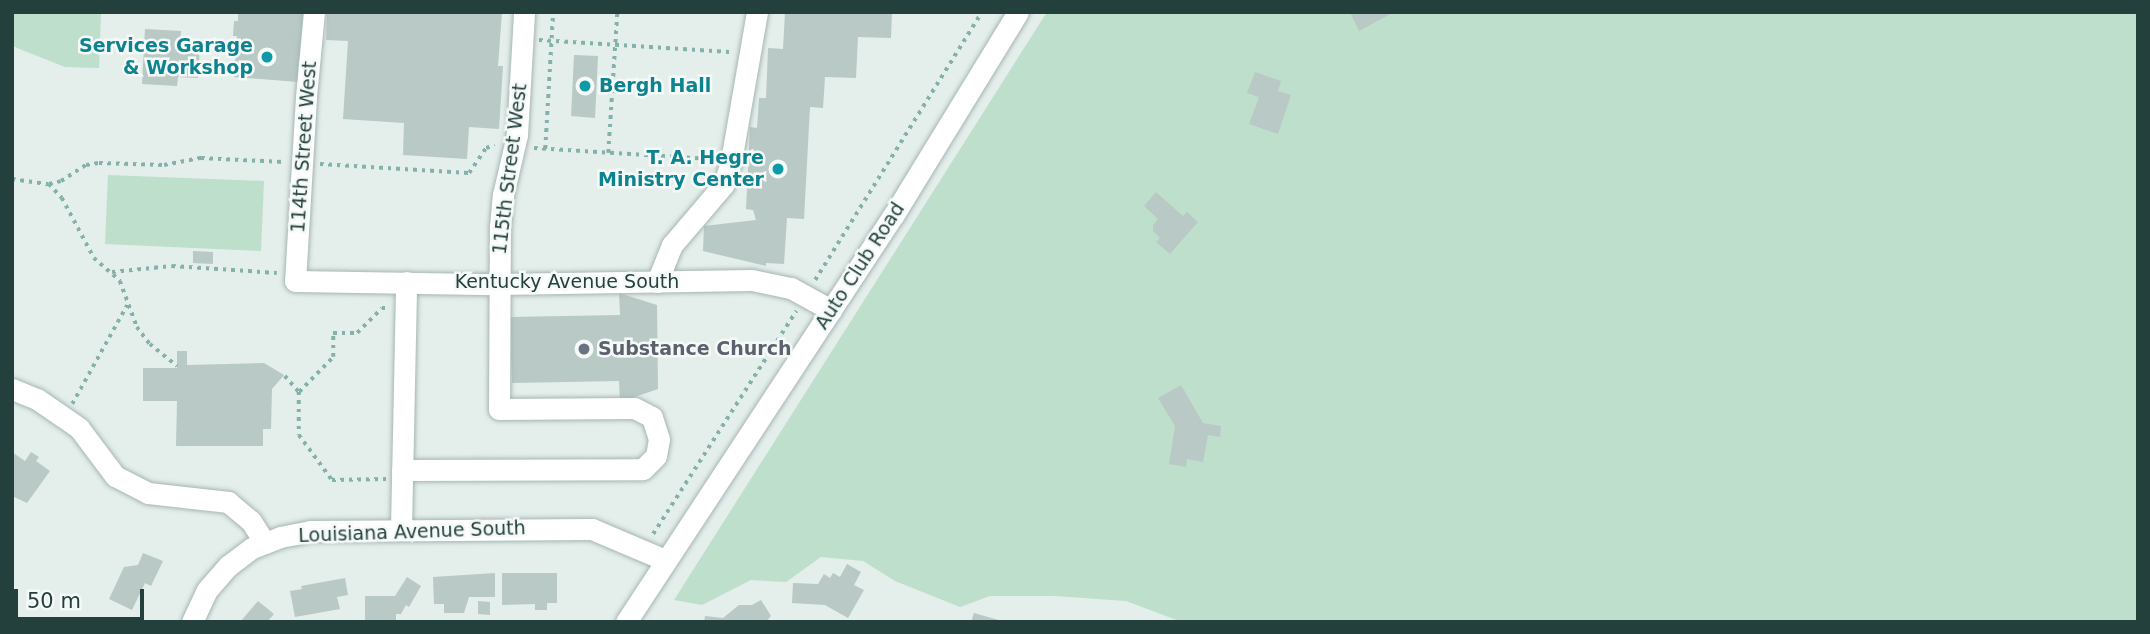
<!DOCTYPE html>
<html>
<head>
<meta charset="utf-8">
<style>
	body { margin:0 }
	#map { position:relative; width:2150px; height:634px; overflow:hidden; background:#e4eeeb; font-family:"DejaVu Sans",sans-serif }
	div>[style] { position:absolute }
	.green>* { inset:0; background:#bddfcb }
	.building>* { inset:0; background:#b9c9c5 }
	.path>* { height:3.5px; margin-top:-1.75px; transform-origin:0; background:repeating-linear-gradient(90deg,#84b2ab 0 3.5px,transparent 0 8.5px) }
	.roads { filter:drop-shadow(0 0 2px #a6b6b3) drop-shadow(0 0 2px #a6b6b3) }
	.minor>* { height:21px; margin:-10.5px; padding:0 10.5px; transform-origin:10.5px; border-radius:10.5px; background:#fff }
	.dots>* { width:19px; height:19px; translate:-50% -50%; box-sizing:border-box; border:4px solid #f5faf8; border-radius:50% }
	span { translate:-50% -50%; white-space:nowrap; text-align:center; line-height:1.15; -webkit-text-stroke:5px #f5faf8; paint-order:stroke }
	.culture-label { font-size:19px; color:#0d838f; font-weight:700 }
	.right { translate:-100% -50%; text-align:right }
	.left { translate:0 -50%; text-align:left }
	.street-label { font-size:19px; color:#23403d }
	.worship-label { font-size:19px; color:#5b616d; font-weight:700 }
	.frame { position:absolute; inset:0; border:14px solid #23403d; pointer-events:none }
	.scale { position:absolute; left:14px; top:589px; width:130px; height:32px; box-sizing:border-box; border:4px solid #23403d; border-top:0; padding-left:9px; font-size:21px; line-height:24px; white-space:nowrap; color:#23403d; -webkit-text-stroke:5px #f5faf8; paint-order:stroke }
</style>
</head>
<body>
<div id="map">
	<div class="green">
		<div style="clip-path:polygon(12px 12px,101px 12px,99px 68px,65px 67px,17px 48px,12px 45px)"></div>
		<div style="clip-path:polygon(1047px 12px,2138px 12px,2138px 622px,1182px 622px,1126px 601px,1055px 596px,990px 596px,960px 607px,895px 581px,863px 561px,821px 557px,786px 582px,751px 580px,702px 605px,674px 600px)"></div>
		<div style="clip-path:polygon(108px 175px,264px 181px,261px 251px,105px 244px)"></div>
	</div>
	<div class="building">
		<div style="clip-path:polygon(238px 12px,303px 12px,298px 82px,234px 77px,237px 36px,233px 36px,234px 21px,238px 21px)"></div>
		<div style="clip-path:polygon(327px 12px,502px 12px,498px 66px,503px 66px,499px 129px,469px 127px,467px 159px,403px 155px,404px 123px,343px 119px,348px 41px,326px 40px)"></div>
		<div style="clip-path:polygon(785px 12px,892px 12px,891px 38px,858px 37px,856px 78px,825px 77px,823px 108px,810px 107px,804px 219px,787px 218px,784px 264px,766px 263px,766px 266px,703px 251px,704px 226px,756px 220px,753px 210px,746px 209px,750px 127px,757px 128px,759px 98px,766px 98px,768px 48px,783px 49px)"></div>
		<div style="clip-path:polygon(1350px 12px,1394px 12px,1359px 31px)"></div>
		<div style="clip-path:polygon(145px 29px,181px 31px,180px 44px,200px 45px,198px 78px,178px 77px,177px 86px,142px 84px)"></div>
		<div style="clip-path:polygon(574px 55px,598px 56px,595px 118px,571px 116px)"></div>
		<div style="clip-path:polygon(1255px 72px,1281px 81px,1278px 91px,1291px 95px,1278px 134px,1249px 124px,1259px 97px,1247px 93px)"></div>
		<div style="clip-path:polygon(1156px 192px,1183px 216px,1187px 212px,1198px 222px,1170px 254px,1156px 242px,1160px 238px,1153px 231px,1153px 225px,1158px 219px,1144px 206px)"></div>
		<div style="clip-path:polygon(193px 251px,213px 252px,213px 264px,193px 263px)"></div>
		<div style="clip-path:polygon(619px 293px,657px 305px,658px 389px,620px 402px,619px 381px,512px 383px,510px 317px,620px 315px)"></div>
		<div style="clip-path:polygon(177px 351px,187px 351px,187px 365px,264px 363px,284px 375px,272px 389px,271px 429px,263px 429px,263px 446px,176px 446px,177px 401px,143px 401px,143px 368px,177px 368px)"></div>
		<div style="clip-path:polygon(1181px 385px,1203px 423px,1221px 426px,1220px 437px,1208px 435px,1203px 462px,1187px 459px,1186px 467px,1169px 464px,1175px 426px,1158px 398px)"></div>
		<div style="clip-path:polygon(12px 452px,25px 461px,31px 452px,39px 457px,36px 461px,50px 471px,27px 503px,12px 496px)"></div>
		<div style="clip-path:polygon(143px 553px,163px 561px,151px 586px,145px 583px,132px 610px,109px 599px,124px 567px,138px 565px)"></div>
		<div style="clip-path:polygon(847px 564px,861px 572px,854px 585px,864px 590px,848px 618px,825px 605px,792px 603px,793px 583px,818px 584px,824px 574px,830px 578px,833px 573px,840px 577px)"></div>
		<div style="clip-path:polygon(495px 573px,495px 597px,469px 597px,464px 613px,444px 613px,444px 604px,434px 604px,433px 577px)"></div>
		<div style="clip-path:polygon(502px 573px,557px 573px,557px 603px,547px 603px,547px 610px,535px 610px,535px 604px,502px 605px)"></div>
		<div style="clip-path:polygon(407px 577px,421px 586px,409px 607px,406px 605px,401px 614px,396px 614px,396px 622px,365px 622px,365px 596px,395px 596px)"></div>
		<div style="clip-path:polygon(345px 578px,348px 595px,337px 597px,340px 609px,295px 617px,290px 591px,302px 589px,301px 586px)"></div>
		<div style="clip-path:polygon(761px 600px,771px 616px,766px 622px,704px 622px,705px 616px,723px 618px,739px 605px,752px 605px)"></div>
		<div style="clip-path:polygon(258px 601px,274px 614px,267px 622px,240px 622px)"></div>
		<div style="clip-path:polygon(478px 601px,490px 602px,490px 615px,478px 614px)"></div>
		<div style="clip-path:polygon(974px 613px,1002px 621px,1002px 622px,971px 622px)"></div>
	</div>
	<div class="path">
		<div style="left:539px;top:40px;width:191px;rotate:3.6deg"></div>
		<div style="left:534px;top:148px;width:177px;rotate:3.6deg"></div>
		<div style="left:545px;top:149px;width:137px;rotate:-86.7deg"></div>
		<div style="left:608px;top:153px;width:141px;rotate:-86.3deg"></div>
		<div style="left:320px;top:164px;width:149px;rotate:3.5deg"></div>
		<div style="left:469px;top:173px;width:30px;rotate:-56deg"></div>
		<div style="left:486px;top:148px;width:9px;rotate:-18deg"></div>
		<div style="left:12px;top:179px;width:37px;rotate:8deg"></div>
		<div style="left:49px;top:184px;width:19px;rotate:47deg"></div>
		<div style="left:62px;top:198px;width:68px;rotate:61.9deg"></div>
		<div style="left:94px;top:258px;width:35px;rotate:41deg"></div>
		<div style="left:120px;top:281px;width:49px;rotate:69.7deg"></div>
		<div style="left:137px;top:327px;width:21px;rotate:53deg"></div>
		<div style="left:150px;top:344px;width:35px;rotate:39deg"></div>
		<div style="left:49px;top:184px;width:12px;rotate:-14deg"></div>
		<div style="left:61px;top:181px;width:30px;rotate:-33deg"></div>
		<div style="left:86px;top:165px;width:13px;rotate:-9deg"></div>
		<div style="left:99px;top:163px;width:65px;rotate:1.8deg"></div>
		<div style="left:164px;top:165px;width:38px;rotate:-11deg"></div>
		<div style="left:201px;top:158px;width:83px;rotate:2.8deg"></div>
		<div style="left:112px;top:272px;width:60px;rotate:-5.7deg"></div>
		<div style="left:172px;top:266px;width:105px;rotate:3.8deg"></div>
		<div style="left:815px;top:280px;width:316px;rotate:-58.1deg"></div>
		<div style="left:285px;top:376px;width:21px;rotate:49deg"></div>
		<div style="left:299px;top:392px;width:49px;rotate:-45.8deg"></div>
		<div style="left:333px;top:357px;width:24px;rotate:-90deg"></div>
		<div style="left:333px;top:333px;width:24px"></div>
		<div style="left:357px;top:333px;width:35px;rotate:-45deg"></div>
		<div style="left:382px;top:308px;width:4px"></div>
		<div style="left:299px;top:392px;width:43px;rotate:90deg"></div>
		<div style="left:299px;top:435px;width:56px;rotate:53.7deg"></div>
		<div style="left:332px;top:480px;width:54px;rotate:-1.1deg"></div>
		<div style="left:72px;top:404px;width:113px;rotate:-60.9deg"></div>
		<div style="left:653px;top:534px;width:265px;rotate:-57.3deg"></div>
	</div>
	<div class="roads">
		<div class="minor">
			<div style="left:314px;top:12px;width:85px;rotate:95.4deg"></div>
			<div style="left:306px;top:97px;width:184px;rotate:93.4deg"></div>
			<div style="left:295px;top:281px;width:202px;rotate:0.9deg"></div>
			<div style="left:497px;top:284px;width:255px;rotate:-0.9deg"></div>
			<div style="left:752px;top:280px;width:40px;rotate:12deg"></div>
			<div style="left:791px;top:288px;width:46px;rotate:28.8deg"></div>
			<div style="left:657px;top:282px;width:40px;rotate:-68deg"></div>
			<div style="left:672px;top:245px;width:80px;rotate:-49.6deg"></div>
			<div style="left:724px;top:184px;width:24px;rotate:-73deg"></div>
			<div style="left:731px;top:161px;width:151px;rotate:-80.1deg"></div>
			<div style="left:12px;top:389px;width:27px;rotate:22deg"></div>
			<div style="left:37px;top:399px;width:51px;rotate:34.6deg"></div>
			<div style="left:79px;top:428px;width:60px;rotate:53.1deg"></div>
			<div style="left:115px;top:476px;width:37px;rotate:27deg"></div>
			<div style="left:148px;top:493px;width:81px;rotate:6.4deg"></div>
			<div style="left:228px;top:502px;width:30px;rotate:40deg"></div>
			<div style="left:251px;top:521px;width:26px;rotate:58deg"></div>
			<div style="left:402px;top:470px;width:241px;rotate:-0.2deg"></div>
			<div style="left:643px;top:469px;width:18px;rotate:-45deg"></div>
			<div style="left:656px;top:456px;width:17px;rotate:-80deg"></div>
			<div style="left:659px;top:439px;width:23px;rotate:-108deg"></div>
			<div style="left:652px;top:417px;width:20px;rotate:-153deg"></div>
			<div style="left:634px;top:408px;width:135px;rotate:179.6deg"></div>
			<div style="left:499px;top:409px;width:182px;rotate:-89.7deg"></div>
			<div style="left:500px;top:227px;width:32px;rotate:-85deg"></div>
			<div style="left:503px;top:195px;width:62px;rotate:-76.9deg"></div>
			<div style="left:517px;top:135px;width:123px;rotate:-86.7deg"></div>
			<div style="left:401px;top:528px;width:246px;rotate:-88.8deg"></div>
			<div style="left:192px;top:622px;width:35px;rotate:-65deg"></div>
			<div style="left:207px;top:590px;width:32px;rotate:-49deg"></div>
			<div style="left:228px;top:566px;width:30px;rotate:-37deg"></div>
			<div style="left:252px;top:548px;width:30px;rotate:-21deg"></div>
			<div style="left:280px;top:537px;width:31px;rotate:-11deg"></div>
			<div style="left:310px;top:531px;width:282px;rotate:-0.4deg"></div>
			<div style="left:592px;top:529px;width:79px;rotate:23deg"></div>
			<div style="left:626px;top:622px;width:486px;rotate:-56.7deg"></div>
			<div style="left:893px;top:216px;width:239px;rotate:-58.5deg"></div>
		</div>
	</div>
	<div class="dots">
		<div style="left:267px;top:57px;background:#0f9aa8"></div>
		<div style="left:585px;top:86px;background:#0f9aa8"></div>
		<div style="left:778px;top:169px;background:#0f9aa8"></div>
		<div style="left:584px;top:349px;background:#6b7280"></div>
	</div>
	<div class="culture-label">
		<span class="right" style="left:253px;top:57px">Services Garage<br>&amp; Workshop</span>
		<span class="left" style="left:599px;top:86px">Bergh Hall</span>
		<span class="right" style="left:764px;top:169px">T. A. Hegre<br>Ministry Center</span>
	</div>
	<div class="street-label">
		<span style="left:304px;top:147px;rotate:-86deg">114th Street West</span>
		<span style="left:510px;top:169px;rotate:-83deg">115th Street West</span>
		<span style="left:860px;top:266px;rotate:-57deg">Auto Club Road</span>
		<span style="left:567px;top:282px">Kentucky Avenue South</span>
		<span style="left:412px;top:532px;rotate:-2deg">Louisiana Avenue South</span>
	</div>
	<div class="worship-label">
		<span class="left" style="left:598px;top:349px">Substance Church</span>
	</div>
	<div class="frame"></div>
	<div class="scale">50 m</div>
</div>
</body>
</html>
